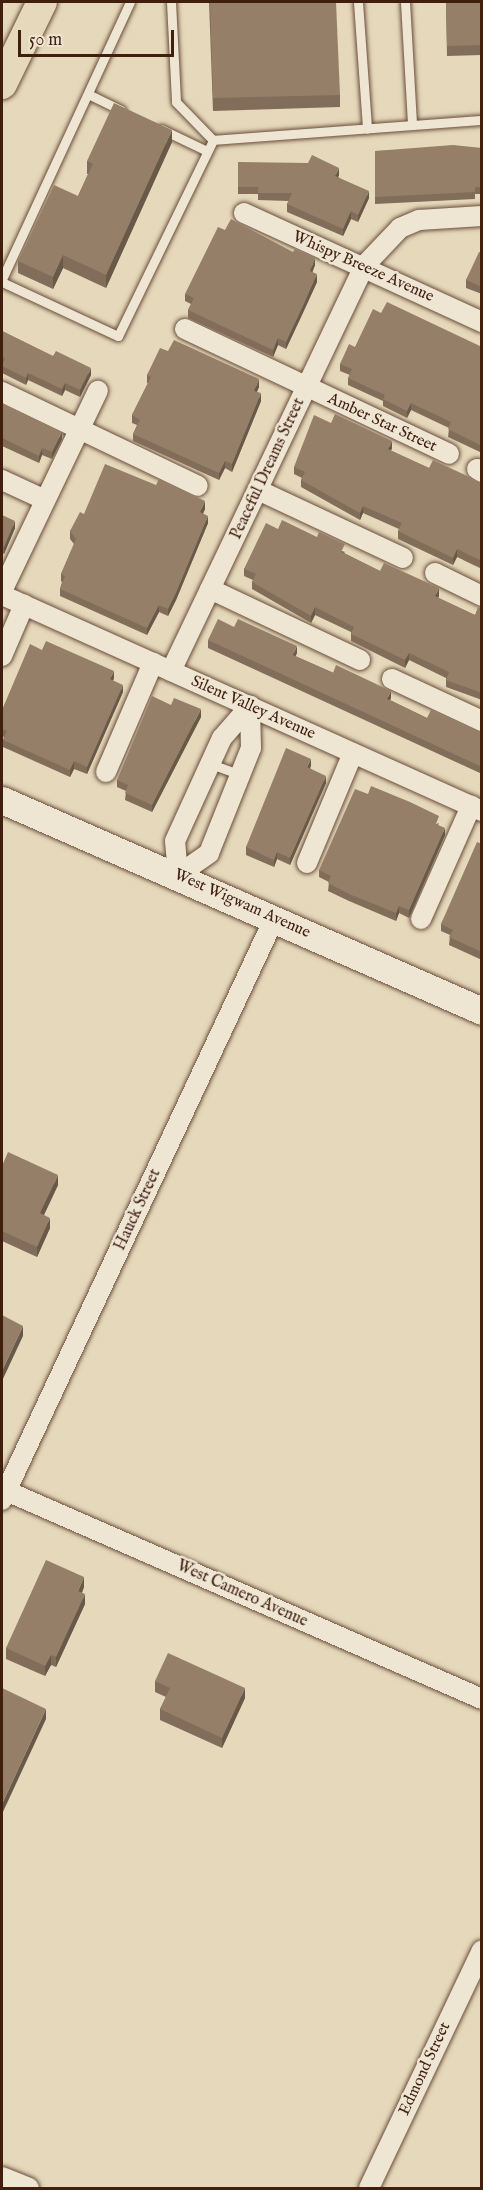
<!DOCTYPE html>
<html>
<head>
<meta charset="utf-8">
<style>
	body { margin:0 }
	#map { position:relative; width:483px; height:2190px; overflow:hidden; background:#e5d8bb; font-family:"IM FELL English",serif }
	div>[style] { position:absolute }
	.roads { filter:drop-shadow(0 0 2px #6a4d3a) drop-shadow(0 0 2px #6a4d3a) }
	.lane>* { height:9px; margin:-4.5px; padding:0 4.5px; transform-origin:4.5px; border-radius:4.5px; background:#eee6d3 }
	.street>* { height:20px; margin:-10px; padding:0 10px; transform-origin:10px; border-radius:10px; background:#eee6d3 }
	.secondary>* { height:27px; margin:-13.5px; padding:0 13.5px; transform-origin:13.5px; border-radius:13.5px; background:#eee6d3 }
	.primary>* { height:30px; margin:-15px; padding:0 15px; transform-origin:15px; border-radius:15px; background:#e5d8bb }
	.wall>* { inset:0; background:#816d59 }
	.shaded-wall>* { inset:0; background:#695949 }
	.building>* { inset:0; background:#967f68 }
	span { translate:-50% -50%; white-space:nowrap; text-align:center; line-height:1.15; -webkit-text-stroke:5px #eee6d3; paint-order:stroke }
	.street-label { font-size:16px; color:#411f0f }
	.frame { position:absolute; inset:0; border:3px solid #411f0f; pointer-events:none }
	.scale { position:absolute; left:18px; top:30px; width:156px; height:27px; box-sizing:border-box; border:3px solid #411f0f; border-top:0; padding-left:8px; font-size:18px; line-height:21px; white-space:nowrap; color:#411f0f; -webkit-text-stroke:4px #eee6d3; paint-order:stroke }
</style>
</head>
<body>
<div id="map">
	<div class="roads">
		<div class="lane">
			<div style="left:171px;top:2px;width:100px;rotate:87.1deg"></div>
			<div style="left:176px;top:102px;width:53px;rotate:45.8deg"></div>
			<div style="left:358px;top:2px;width:127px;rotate:85.9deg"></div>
			<div style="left:405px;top:2px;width:123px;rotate:86.7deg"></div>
			<div style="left:88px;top:94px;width:37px;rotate:26deg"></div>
			<div style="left:161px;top:129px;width:51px;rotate:25.6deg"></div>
			<div style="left:2px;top:279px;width:305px;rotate:-65.2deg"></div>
			<div style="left:2px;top:282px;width:128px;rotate:25deg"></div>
			<div style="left:118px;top:336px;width:218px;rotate:-64.1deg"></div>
			<div style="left:213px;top:140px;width:270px;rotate:-4.3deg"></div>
			<div style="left:211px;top:764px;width:32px;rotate:20deg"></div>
		</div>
		<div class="street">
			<div style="left:244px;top:213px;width:262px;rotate:24.6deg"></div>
			<div style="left:185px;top:329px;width:292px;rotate:25.3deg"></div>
			<div style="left:2px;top:392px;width:217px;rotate:25.6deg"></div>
			<div style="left:477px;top:469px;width:6px;rotate:31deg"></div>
			<div style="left:2px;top:480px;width:47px;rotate:24.9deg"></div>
			<div style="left:258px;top:490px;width:160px;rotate:25.1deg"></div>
			<div style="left:435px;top:573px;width:52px;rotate:26.1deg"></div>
			<div style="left:210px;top:589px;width:166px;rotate:25.3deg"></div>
			<div style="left:2px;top:591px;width:222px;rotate:-64.4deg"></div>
			<div style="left:2px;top:595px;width:526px;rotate:24.23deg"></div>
			<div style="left:2px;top:656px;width:56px;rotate:-66.7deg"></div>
			<div style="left:171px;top:671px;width:449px;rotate:-64.5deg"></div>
			<div style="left:364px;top:266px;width:52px;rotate:-46.5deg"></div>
			<div style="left:400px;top:228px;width:21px;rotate:-23deg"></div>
			<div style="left:419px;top:220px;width:63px;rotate:-3.6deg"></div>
			<div style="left:392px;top:679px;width:99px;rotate:25deg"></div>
			<div style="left:106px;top:772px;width:119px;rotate:-66.7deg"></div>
			<div style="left:307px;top:863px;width:119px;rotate:-67.3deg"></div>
			<div style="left:178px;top:875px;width:38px;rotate:-35deg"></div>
			<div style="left:209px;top:853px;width:113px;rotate:-68.2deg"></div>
			<div style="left:251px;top:748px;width:42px;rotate:-91.4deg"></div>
			<div style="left:178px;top:875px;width:34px;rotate:-95deg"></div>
			<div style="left:175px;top:841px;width:113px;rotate:-65.5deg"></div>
			<div style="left:222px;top:738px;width:43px;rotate:-48.8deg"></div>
			<div style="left:421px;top:919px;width:124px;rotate:-66.1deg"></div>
			<div style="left:2px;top:1489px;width:524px;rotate:23.63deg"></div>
			<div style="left:2px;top:1500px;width:642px;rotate:-64.91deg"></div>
			<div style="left:2px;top:2177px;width:29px;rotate:22deg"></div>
			<div style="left:369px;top:2188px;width:263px;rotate:-64.6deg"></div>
		</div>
		<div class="secondary">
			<div style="left:2px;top:800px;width:524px;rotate:23.73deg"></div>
		</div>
		<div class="primary">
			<div style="left:2px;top:84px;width:91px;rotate:-64deg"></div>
		</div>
	</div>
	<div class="wall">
		<div style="clip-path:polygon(209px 2px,340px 95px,340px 107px,213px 111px)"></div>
		<div style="clip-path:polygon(446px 2px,482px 2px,482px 55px,447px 56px)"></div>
		<div style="clip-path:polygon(172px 142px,106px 288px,63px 268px,53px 289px,18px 273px,18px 261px,78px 196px,88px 174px,87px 174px,87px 161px)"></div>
		<div style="clip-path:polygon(482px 148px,482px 194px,475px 194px,475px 199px,375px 204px,375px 151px)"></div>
		<div style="clip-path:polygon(238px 162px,339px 175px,338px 177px,369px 198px,358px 222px,351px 219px,343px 236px,287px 212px,287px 204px,289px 201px,258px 200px,258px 194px,238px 194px)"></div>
		<div style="clip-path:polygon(482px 253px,482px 294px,466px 288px,466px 280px)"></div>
		<div style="clip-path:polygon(315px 265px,312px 272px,317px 282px,303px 313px,286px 349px,278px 345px,273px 357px,188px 318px,188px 310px,191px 304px,185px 301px,185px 294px)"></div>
		<div style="clip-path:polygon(381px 313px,482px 347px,482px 453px,448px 437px,449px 428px,411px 410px,407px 418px,383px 406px,383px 401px,348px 385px,348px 378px,350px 375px,340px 371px,340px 364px,355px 347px)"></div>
		<div style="clip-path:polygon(2px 331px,91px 375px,80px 397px,65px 390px,62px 396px,28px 380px,26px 385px,2px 373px)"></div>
		<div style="clip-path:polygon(168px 351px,259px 387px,257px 392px,261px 401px,232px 472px,225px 468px,219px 480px,133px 441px,133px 434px,137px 425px,132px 423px,132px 415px,148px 383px,147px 383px,147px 375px)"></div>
		<div style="clip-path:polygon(2px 403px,62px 439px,52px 459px,42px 455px,39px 463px,2px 446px)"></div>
		<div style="clip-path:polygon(331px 423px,392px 448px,391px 451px,429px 468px,482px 483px,482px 569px,457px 557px,453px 565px,398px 539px,398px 531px,399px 529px,363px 513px,360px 520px,301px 487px,301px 480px,302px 478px,294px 474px,294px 467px)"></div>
		<div style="clip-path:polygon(205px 509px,203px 514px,208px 523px,176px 600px,168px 616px,159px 612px,147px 635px,60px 596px,60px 589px,62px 582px,61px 581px,61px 574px,74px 544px,70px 539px,70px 531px,84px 514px)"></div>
		<div style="clip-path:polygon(2px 515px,15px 528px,4px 554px,2px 553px)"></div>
		<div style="clip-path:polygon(278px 529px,345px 552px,344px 553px,380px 571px,439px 596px,438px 598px,475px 615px,482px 608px,482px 700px,446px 687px,446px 678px,409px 660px,405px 668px,351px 641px,351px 632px,315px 615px,311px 623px,252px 589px,252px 582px,253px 580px,244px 576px,244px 569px)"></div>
		<div style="clip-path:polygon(208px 640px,297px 653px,295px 656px,391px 698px,390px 700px,427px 718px,482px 733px,482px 774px,208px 648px)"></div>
		<div style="clip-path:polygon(42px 650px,114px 678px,113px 681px,123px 692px,87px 774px,74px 769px,70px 777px,3px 747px,3px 740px,4px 737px,2px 736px,2px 710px)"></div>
		<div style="clip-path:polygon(201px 717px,152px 812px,125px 800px,126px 791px,117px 787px,117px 780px)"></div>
		<div style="clip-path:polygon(311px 766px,310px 768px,326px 783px,290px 865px,277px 859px,274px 867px,246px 855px,246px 847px)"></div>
		<div style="clip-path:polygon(439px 823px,438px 825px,445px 835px,409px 918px,399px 913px,396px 921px,349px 901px,328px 891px,329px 882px,319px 877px,319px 870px)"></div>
		<div style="clip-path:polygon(482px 844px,482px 960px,449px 945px,450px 935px,441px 931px,441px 924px)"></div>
		<div style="clip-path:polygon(2px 1166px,58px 1185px,44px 1215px,50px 1228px,37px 1257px,2px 1241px)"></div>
		<div style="clip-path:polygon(84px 1587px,82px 1593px,85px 1604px,56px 1667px,51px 1665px,45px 1676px,6px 1659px,6px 1648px)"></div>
		<div style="clip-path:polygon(155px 1681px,245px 1698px,222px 1748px,160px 1720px,160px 1709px,166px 1697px,155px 1692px)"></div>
	</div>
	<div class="shaded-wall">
		<div style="clip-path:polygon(172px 130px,172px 142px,106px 288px,106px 275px)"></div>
		<div style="clip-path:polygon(339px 168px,339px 175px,335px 183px,335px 176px)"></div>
		<div style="clip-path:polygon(369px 191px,369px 198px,358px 222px,358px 215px)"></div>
		<div style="clip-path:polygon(351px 211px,351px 219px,343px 236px,343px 229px)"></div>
		<div style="clip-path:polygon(63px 255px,63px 268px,53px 289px,53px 277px)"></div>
		<div style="clip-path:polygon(315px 258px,315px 265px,310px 279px,310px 271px)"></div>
		<div style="clip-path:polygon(317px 274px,317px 282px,286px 349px,286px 342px)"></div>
		<div style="clip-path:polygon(278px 338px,278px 345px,273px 357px,273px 350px)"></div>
		<div style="clip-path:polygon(91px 368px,91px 375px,80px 397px,80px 390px)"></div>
		<div style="clip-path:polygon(28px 373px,28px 380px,26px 385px,26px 378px)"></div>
		<div style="clip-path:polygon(259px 379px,259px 387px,254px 398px,254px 391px)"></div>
		<div style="clip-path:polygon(65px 383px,65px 390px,62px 396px,62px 389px)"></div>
		<div style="clip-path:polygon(261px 393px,261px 401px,232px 472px,232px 464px)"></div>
		<div style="clip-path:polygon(411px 403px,411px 410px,407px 418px,407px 411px)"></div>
		<div style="clip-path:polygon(62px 432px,62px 439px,52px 459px,52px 452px)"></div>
		<div style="clip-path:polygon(392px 441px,392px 448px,388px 457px,388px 449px)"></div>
		<div style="clip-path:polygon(42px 448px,42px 455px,39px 463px,39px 456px)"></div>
		<div style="clip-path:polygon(225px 461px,225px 468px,219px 480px,219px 473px)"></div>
		<div style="clip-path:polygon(205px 501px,205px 509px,200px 520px,200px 512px)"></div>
		<div style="clip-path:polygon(363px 506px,363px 513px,360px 520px,360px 513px)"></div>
		<div style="clip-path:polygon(208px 516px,208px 523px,176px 600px,168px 616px,168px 609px)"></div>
		<div style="clip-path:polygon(15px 521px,15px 528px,4px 554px,4px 547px)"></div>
		<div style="clip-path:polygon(457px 549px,457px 557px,453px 565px,453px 558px)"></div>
		<div style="clip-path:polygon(439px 588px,439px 596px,435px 603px,435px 596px)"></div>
		<div style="clip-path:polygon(159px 605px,159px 612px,147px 635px,147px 628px)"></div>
		<div style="clip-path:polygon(315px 607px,315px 615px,311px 623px,311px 616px)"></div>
		<div style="clip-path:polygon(297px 646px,297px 653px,293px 662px,293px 655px)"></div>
		<div style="clip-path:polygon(409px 653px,409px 660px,405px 668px,405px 660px)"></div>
		<div style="clip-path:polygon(114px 671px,114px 678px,110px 687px,110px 679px)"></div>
		<div style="clip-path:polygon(123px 685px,123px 692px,87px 774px,87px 767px)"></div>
		<div style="clip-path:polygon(391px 691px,391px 698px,387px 706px,387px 699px)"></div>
		<div style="clip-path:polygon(201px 709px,201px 717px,152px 812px,152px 805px)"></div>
		<div style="clip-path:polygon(311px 759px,311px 766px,307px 774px,307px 767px)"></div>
		<div style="clip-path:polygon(74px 761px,74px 769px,70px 777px,70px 770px)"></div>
		<div style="clip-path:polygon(326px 776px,326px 783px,290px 865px,290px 858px)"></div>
		<div style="clip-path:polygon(445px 828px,445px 835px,409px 918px,409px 910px)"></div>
		<div style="clip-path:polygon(277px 852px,277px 859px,274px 867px,274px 860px)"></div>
		<div style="clip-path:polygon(399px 906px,399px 913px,396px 921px,396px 913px)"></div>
		<div style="clip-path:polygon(58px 1175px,58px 1185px,40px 1223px,40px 1213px)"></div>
		<div style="clip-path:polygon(50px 1218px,50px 1228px,37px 1257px,37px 1247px)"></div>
		<div style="clip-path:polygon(23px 1326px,23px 1336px,2px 1381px,2px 1371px)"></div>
		<div style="clip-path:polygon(84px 1577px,84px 1587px,78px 1601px,78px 1591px)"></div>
		<div style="clip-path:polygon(85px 1594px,85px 1604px,56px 1667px,56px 1657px)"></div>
		<div style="clip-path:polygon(51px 1655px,51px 1665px,45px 1676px,45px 1666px)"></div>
		<div style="clip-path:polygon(245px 1688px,245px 1698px,222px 1748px,222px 1738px)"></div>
		<div style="clip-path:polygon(46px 1709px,46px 1719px,2px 1814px,2px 1804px)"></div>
	</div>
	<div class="building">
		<div style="clip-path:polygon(210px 2px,336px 2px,340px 95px,213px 98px)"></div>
		<div style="clip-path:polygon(446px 2px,482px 2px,482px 45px,447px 46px)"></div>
		<div style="clip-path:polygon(114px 103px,172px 130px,106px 275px,63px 255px,53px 277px,18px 261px,54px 185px,78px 196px,93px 164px,87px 161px)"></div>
		<div style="clip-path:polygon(453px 145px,482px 148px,482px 187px,475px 187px,475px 192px,375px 197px,375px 151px)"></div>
		<div style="clip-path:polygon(312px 155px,339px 168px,335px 176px,369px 191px,358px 215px,351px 211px,343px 229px,287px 204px,292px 193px,258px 193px,258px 187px,238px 187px,238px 162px,308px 163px)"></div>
		<div style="clip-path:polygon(231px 219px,293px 252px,295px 249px,315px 258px,310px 271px,317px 274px,303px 306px,286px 342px,278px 338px,273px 350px,188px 310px,194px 298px,185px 294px,218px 227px,225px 230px)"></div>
		<div style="clip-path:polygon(479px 252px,482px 253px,482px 287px,466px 280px)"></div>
		<div style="clip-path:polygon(387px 302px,482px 347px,482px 446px,448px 429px,451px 422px,411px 403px,407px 411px,383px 399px,385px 395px,348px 378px,352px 369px,340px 364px,349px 344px,355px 347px,373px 309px,381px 313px)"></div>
		<div style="clip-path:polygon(2px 331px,53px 356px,56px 351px,91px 368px,80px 390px,65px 383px,62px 389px,28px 373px,26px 378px,2px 366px,5px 358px,2px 357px)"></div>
		<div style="clip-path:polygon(174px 340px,259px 379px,254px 391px,261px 393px,232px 464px,225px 461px,219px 473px,133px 434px,140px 420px,132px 415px,151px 377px,147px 375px,160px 348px,168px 351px)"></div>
		<div style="clip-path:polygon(2px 403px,62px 432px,52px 452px,42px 448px,39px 456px,2px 438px)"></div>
		<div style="clip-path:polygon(335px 414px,392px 441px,388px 449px,429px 468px,433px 460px,482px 483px,482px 561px,457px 549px,453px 558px,398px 531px,402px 523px,363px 506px,360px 513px,301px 480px,305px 472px,294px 467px,314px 415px,331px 423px)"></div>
		<div style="clip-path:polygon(105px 464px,156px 485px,159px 479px,205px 501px,200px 512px,208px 516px,176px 593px,168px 609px,159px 605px,147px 628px,60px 589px,65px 576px,61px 574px,76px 539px,70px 531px,80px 512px,84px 514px)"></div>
		<div style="clip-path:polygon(2px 515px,15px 521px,4px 547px,2px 546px)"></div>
		<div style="clip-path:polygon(282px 520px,317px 537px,319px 532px,345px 544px,341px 552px,380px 571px,384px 563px,415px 577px,439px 588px,435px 596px,475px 615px,478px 607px,482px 608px,482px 693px,446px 680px,449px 672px,409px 653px,405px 660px,351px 634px,354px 627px,315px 607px,311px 616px,252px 582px,256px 574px,244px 569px,266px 523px,278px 529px)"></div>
		<div style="clip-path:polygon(218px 619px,234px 627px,238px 619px,297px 646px,293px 655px,333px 673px,336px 665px,391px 691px,387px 699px,427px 718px,431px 710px,482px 733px,482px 767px,208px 640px)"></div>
		<div style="clip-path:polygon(46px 641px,114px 671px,110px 679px,123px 685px,87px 767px,74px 761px,70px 770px,3px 740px,7px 731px,2px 729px,2px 710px,30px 644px,42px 650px)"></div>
		<div style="clip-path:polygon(152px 696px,171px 705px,174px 698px,201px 709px,152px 805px,125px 793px,128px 785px,117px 780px)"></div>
		<div style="clip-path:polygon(286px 748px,311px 759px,307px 767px,326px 776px,290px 858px,277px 852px,274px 860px,246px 847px)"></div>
		<div style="clip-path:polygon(371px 786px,410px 802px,439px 816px,436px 824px,445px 828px,409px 910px,399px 906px,396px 913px,349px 894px,328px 883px,331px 876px,319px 870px,355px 789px,368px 794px)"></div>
		<div style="clip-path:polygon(477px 842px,482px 844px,482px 952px,449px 937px,453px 930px,441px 924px)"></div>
		<div style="clip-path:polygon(8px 1152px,58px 1175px,40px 1213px,50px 1218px,37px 1247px,2px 1231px,2px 1166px)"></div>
		<div style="clip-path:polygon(2px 1315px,23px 1326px,2px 1371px)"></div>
		<div style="clip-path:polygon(46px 1560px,84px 1577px,78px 1591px,85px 1594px,56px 1657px,51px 1655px,45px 1666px,6px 1648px)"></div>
		<div style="clip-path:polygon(168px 1653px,245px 1688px,222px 1738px,160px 1709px,170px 1688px,155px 1681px)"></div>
		<div style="clip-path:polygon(2px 1688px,46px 1709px,2px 1804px)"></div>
	</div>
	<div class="street-label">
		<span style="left:363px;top:267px;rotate:24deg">Whispy Breeze Avenue</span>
		<span style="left:382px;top:423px;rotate:25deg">Amber Star Street</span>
		<span style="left:268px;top:469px;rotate:-65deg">Peaceful Dreams Street</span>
		<span style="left:253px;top:708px;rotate:24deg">Silent Valley Avenue</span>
		<span style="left:242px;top:904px;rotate:24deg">West Wigwam Avenue</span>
		<span style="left:138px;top:1210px;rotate:-65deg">Hauck Street</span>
		<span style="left:242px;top:1594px;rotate:24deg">West Camero Avenue</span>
		<span style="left:425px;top:2069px;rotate:-65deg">Edmond Street</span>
	</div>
	<div class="frame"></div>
	<div class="scale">50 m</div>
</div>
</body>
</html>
